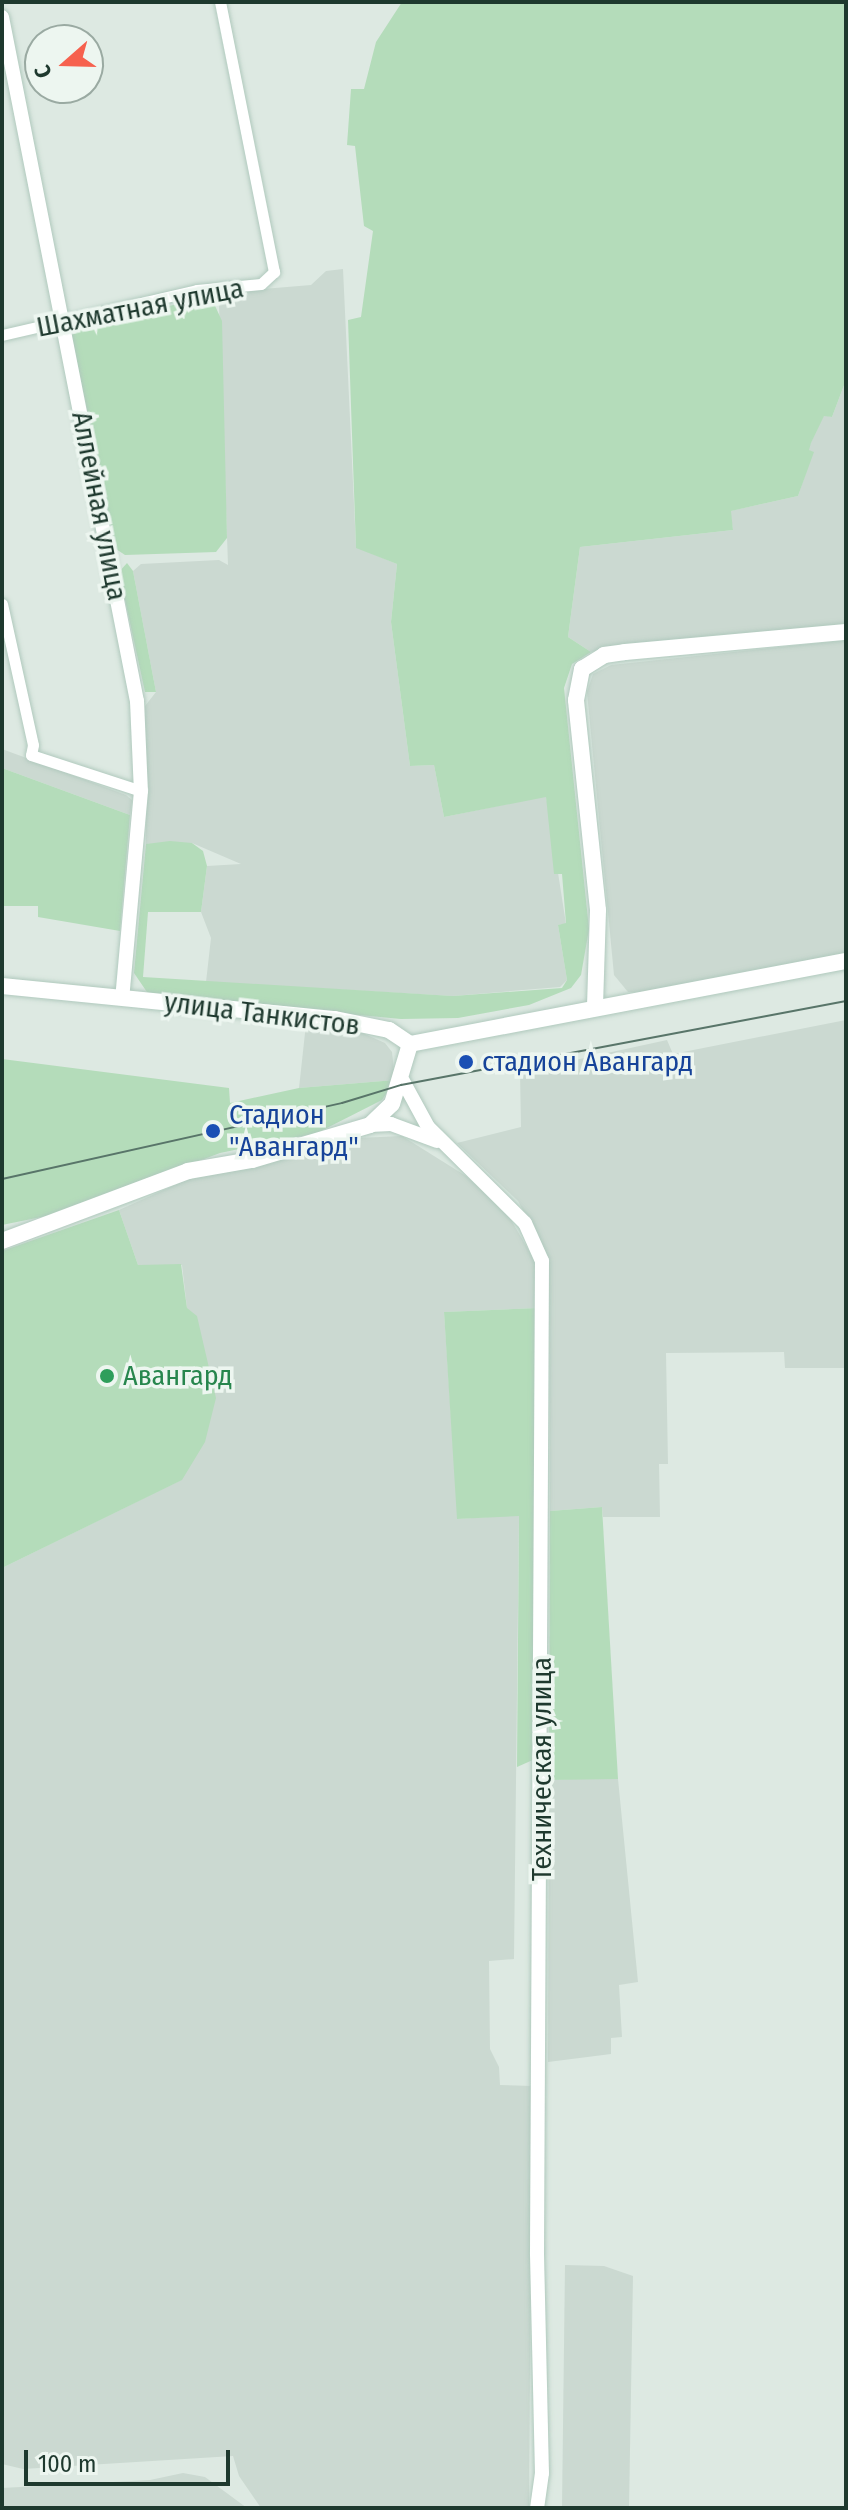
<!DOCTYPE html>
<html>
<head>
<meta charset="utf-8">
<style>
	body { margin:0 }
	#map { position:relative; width:848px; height:2510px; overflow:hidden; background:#dde9e2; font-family:"Fira Sans Condensed",sans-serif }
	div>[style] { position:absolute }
	.built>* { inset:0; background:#cbd9d1 }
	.green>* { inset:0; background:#b4dcba }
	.roads { filter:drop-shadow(0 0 2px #b0c9bd) drop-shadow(0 0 2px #b0c9bd) }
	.minor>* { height:11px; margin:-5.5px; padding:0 5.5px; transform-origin:5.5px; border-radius:5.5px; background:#fff }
	.tertiary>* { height:14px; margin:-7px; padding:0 7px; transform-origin:7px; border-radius:7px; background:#fff }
	.secondary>* { height:16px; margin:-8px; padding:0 8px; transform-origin:8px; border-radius:8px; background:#fff }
	.tram>* { height:2px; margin:-1px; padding:0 1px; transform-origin:1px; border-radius:1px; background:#587569 }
	.dots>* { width:22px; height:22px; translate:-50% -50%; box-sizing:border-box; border:4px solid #edf6f0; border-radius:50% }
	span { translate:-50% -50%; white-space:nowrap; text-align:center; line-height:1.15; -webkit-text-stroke:7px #edf6f0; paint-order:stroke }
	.street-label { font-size:28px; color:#1e392e }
	.transit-label { font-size:28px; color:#164399 }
	.left { translate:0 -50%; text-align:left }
	.leisure-label { font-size:28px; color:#27864d }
	.frame { position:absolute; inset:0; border:4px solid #1e392e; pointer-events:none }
	.north { position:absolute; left:24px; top:24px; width:80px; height:80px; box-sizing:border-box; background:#edf6f0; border:2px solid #9aaaa2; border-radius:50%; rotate:250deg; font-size:22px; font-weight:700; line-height:32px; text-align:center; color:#1e392e }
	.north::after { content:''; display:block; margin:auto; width:28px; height:36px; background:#f6614e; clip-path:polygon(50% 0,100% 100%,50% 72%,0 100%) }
	.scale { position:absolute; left:24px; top:2450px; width:206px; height:36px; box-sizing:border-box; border:4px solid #1e392e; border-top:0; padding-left:10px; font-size:24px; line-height:28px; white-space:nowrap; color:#1e392e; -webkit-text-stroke:6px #edf6f0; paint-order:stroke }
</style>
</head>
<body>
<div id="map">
	<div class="built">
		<div style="clip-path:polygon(343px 269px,356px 547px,397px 564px,391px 622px,410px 766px,434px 765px,444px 817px,546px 796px,566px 924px,558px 925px,567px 980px,560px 987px,453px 996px,206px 982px,211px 938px,201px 912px,207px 866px,241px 864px,192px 843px,146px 844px,145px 706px,156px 692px,133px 571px,141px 564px,219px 560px,228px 565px,219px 306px,227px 292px,311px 285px,326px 271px)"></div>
		<div style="clip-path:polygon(846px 380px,846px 625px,624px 644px,591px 652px,568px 637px,580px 547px,733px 530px,730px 511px,798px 496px,813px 452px,808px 450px,811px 442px,824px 415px,832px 417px)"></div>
		<div style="clip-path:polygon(846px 640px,846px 954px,646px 993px,628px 992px,614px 975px,587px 692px,593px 674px,611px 665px)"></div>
		<div style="clip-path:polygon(2px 749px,126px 795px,132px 800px,130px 815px,2px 768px)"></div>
		<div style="clip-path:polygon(846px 1020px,846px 1368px,785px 1368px,784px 1352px,666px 1353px,668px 1464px,659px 1464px,660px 1517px,603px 1517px,602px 1507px,550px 1511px,549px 1259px,518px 1201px,457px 1143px,521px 1127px,520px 1072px,667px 1040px,673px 1054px)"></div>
		<div style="clip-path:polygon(306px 1024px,358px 1031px,385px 1043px,392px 1052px,395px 1080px,299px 1088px)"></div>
		<div style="clip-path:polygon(402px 1136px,466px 1176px,504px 1208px,535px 1261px,538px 1308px,444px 1312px,458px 1519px,519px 1515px,514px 1959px,489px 1961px,490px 2049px,499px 2067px,500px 2085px,532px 2086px,529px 2508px,261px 2508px,239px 2476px,233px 2456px,23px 2469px,2px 2464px,2px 1568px,181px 1480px,187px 1308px,182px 1265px,138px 1265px,119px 1210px,186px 1180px,358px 1138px)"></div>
		<div style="clip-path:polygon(614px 1777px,618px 1779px,638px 1982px,619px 1985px,622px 2037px,611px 2038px,611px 2054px,548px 2062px,549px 1780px)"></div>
		<div style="clip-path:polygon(565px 2265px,604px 2266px,633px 2276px,629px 2508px,562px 2508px)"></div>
		<div style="clip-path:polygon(183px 2473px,205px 2477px,247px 2508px,2px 2508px,2px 2488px,150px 2480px)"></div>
	</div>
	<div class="green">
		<div style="clip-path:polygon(402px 2px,846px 2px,846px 380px,832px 417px,824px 416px,811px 443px,809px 450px,814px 452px,798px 496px,731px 511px,733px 530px,580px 547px,568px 637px,591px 652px,572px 664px,564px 688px,589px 929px,581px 975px,571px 988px,529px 1005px,458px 1018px,401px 1019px,149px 995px,134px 973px,146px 844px,170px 841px,192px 843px,203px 851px,207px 866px,201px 912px,148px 912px,143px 977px,453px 996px,562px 988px,567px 980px,558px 925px,566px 923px,562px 874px,554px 874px,546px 797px,444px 817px,434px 765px,410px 766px,391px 622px,397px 564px,356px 548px,348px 320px,361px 317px,373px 231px,364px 226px,355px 146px,347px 145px,351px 89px,364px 89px,376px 42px)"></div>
		<div style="clip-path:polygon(211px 297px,222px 321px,227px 538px,216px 552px,125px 555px,116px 549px,71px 333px,74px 326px)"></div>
		<div style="clip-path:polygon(127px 563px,133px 571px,156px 692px,145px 692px,119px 572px)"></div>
		<div style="clip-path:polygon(2px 768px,130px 815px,120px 931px,38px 917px,38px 906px,2px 906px)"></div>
		<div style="clip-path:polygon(2px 1059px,229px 1088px,230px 1103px,299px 1088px,395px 1080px,382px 1100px,317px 1133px,220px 1153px,61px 1213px,2px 1225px)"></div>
		<div style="clip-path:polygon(119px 1210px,138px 1265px,181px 1264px,187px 1308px,197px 1316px,216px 1398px,205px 1442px,182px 1480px,2px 1568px,2px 1251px)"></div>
		<div style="clip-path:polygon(538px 1308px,535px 1759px,517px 1767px,519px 1516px,457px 1519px,444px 1312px)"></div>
		<div style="clip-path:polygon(602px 1507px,618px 1779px,549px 1780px,550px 1511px)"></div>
	</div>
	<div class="roads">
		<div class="minor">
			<div style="left:2px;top:335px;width:200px;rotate:-13deg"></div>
			<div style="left:197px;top:290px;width:64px;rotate:-5.4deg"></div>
			<div style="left:261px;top:284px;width:18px;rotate:-43deg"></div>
			<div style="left:274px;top:272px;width:275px;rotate:-101.3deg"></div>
			<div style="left:2px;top:604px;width:144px;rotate:77.6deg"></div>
			<div style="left:33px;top:745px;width:10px;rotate:101deg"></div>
			<div style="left:31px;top:755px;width:116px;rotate:18.1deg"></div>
		</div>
		<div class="tertiary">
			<div style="left:2px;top:17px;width:697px;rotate:78.84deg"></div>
			<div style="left:137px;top:701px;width:90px;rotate:87.5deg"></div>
			<div style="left:141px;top:791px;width:208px;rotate:95.2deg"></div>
			<div style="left:403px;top:1081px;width:52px;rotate:61.5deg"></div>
			<div style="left:428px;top:1127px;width:136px;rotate:44.7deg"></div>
			<div style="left:525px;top:1223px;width:42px;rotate:65.9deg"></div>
			<div style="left:542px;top:1261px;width:993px;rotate:90.29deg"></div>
			<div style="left:537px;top:2254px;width:219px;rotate:88.7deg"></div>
			<div style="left:542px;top:2473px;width:35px;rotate:98deg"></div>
			<div style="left:370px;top:1125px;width:21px;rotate:-3deg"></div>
			<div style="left:391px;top:1124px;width:49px;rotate:20.3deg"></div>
		</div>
		<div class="secondary">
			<div style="left:2px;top:986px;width:335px;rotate:5.7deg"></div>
			<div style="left:335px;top:1019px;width:55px;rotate:11.5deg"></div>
			<div style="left:389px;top:1030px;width:25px;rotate:34deg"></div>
			<div style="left:410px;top:1044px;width:444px;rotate:-10.8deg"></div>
			<div style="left:595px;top:1006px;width:96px;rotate:-88.2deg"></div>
			<div style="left:598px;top:910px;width:211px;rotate:-96deg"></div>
			<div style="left:576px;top:700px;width:32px;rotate:-79deg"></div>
			<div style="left:582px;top:669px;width:26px;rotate:-32deg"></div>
			<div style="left:604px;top:655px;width:21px;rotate:-8deg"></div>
			<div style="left:625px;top:652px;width:222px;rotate:-5.2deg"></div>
			<div style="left:2px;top:1241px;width:199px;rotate:-20.6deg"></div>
			<div style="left:188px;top:1171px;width:65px;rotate:-9.8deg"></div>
			<div style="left:252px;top:1160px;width:123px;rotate:-16.5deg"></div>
			<div style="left:370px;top:1125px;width:30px;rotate:-44deg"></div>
			<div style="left:392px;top:1104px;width:63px;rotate:-73.3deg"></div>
		</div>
	</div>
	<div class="tram">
		<div style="left:2px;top:1179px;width:348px;rotate:-12.6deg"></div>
		<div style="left:342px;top:1103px;width:62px;rotate:-17deg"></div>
		<div style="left:401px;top:1085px;width:453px;rotate:-10.7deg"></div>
	</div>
	<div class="dots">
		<div style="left:466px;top:1062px;background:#1a4fb4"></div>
		<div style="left:213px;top:1131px;background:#1a4fb4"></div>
		<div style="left:107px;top:1376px;background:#2e9e5b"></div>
	</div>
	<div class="street-label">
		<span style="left:140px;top:308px;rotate:-11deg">Шахматная улица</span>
		<span style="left:99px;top:506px;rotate:79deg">Аллейная улица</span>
		<span style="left:262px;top:1014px;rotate:7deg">улица Танкистов</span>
		<span style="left:542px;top:1769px;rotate:-90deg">Техническая улица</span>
	</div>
	<div class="transit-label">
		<span class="left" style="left:482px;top:1062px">стадион Авангард</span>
		<span class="left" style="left:229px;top:1131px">Стадион<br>"Авангард"</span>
	</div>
	<div class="leisure-label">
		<span class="left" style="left:123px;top:1376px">Авангард</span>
	</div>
	<div class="frame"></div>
	<div class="north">С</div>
	<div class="scale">100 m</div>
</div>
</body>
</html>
